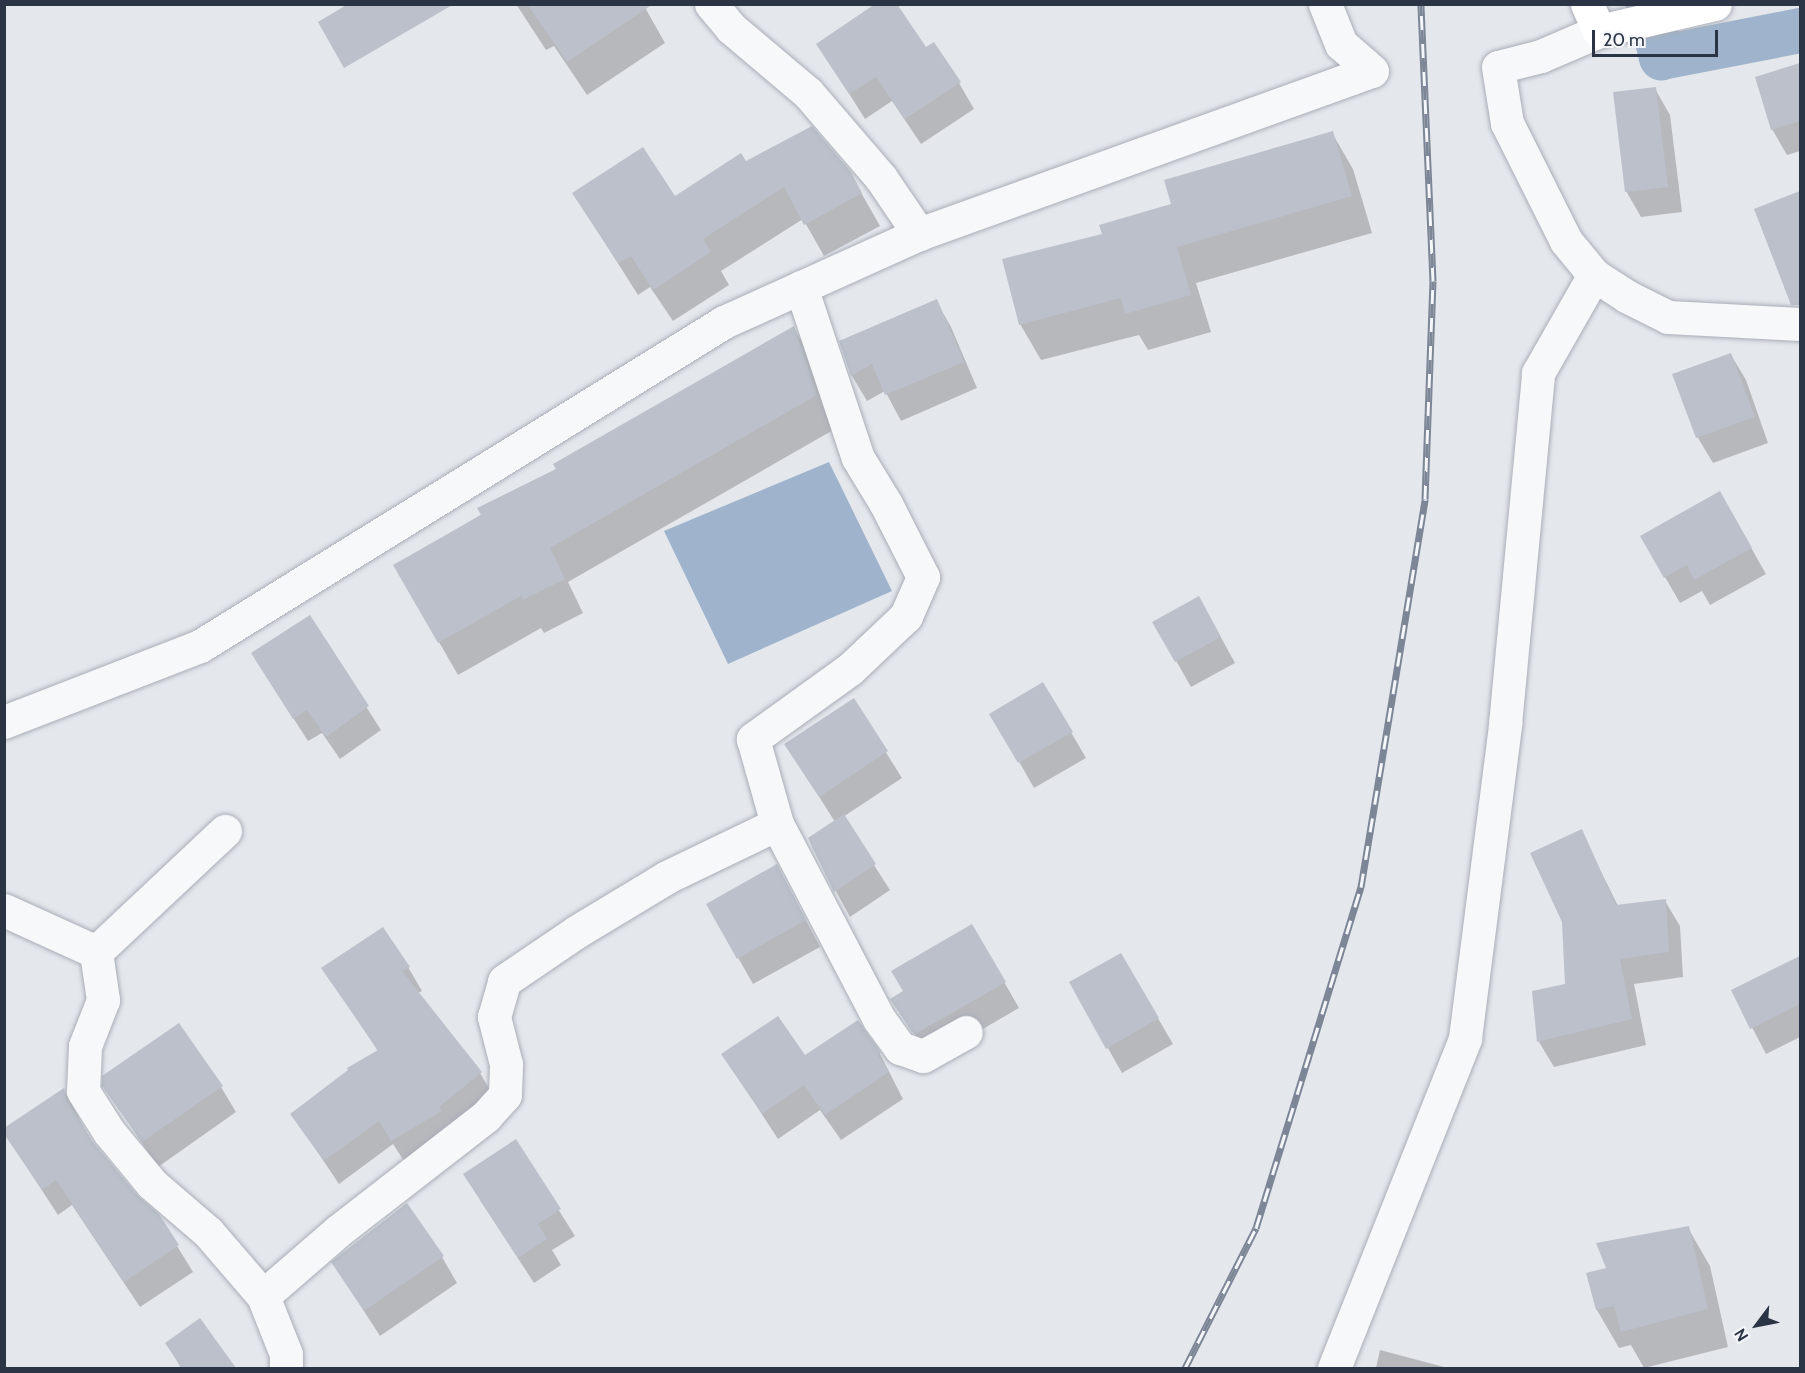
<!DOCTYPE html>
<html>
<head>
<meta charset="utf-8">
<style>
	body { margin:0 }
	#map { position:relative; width:1805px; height:1373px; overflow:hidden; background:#e4e7ec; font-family:Cabin,sans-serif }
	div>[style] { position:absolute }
	.water>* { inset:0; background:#9fb4cc }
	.shadow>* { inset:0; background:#0003 }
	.canal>* { height:45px; margin:-22.5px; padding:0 22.5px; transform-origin:22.5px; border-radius:22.5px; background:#9fb4cc }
	.building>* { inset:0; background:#bbc0ca }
	.roads { filter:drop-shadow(0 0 2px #a9aeb7) drop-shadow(0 0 2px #a9aeb7) }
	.minor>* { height:33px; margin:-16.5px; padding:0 16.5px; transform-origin:16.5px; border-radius:16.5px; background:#f7f8fa }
	.major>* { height:33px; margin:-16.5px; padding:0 16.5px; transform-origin:16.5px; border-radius:16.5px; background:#fff }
	.rail>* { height:7px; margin-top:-3.5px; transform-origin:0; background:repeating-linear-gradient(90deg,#f4f6f9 0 14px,#7d8696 0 28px); box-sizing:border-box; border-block:2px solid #7d8696 }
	span { translate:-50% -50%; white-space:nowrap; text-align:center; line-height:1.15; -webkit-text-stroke:4.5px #f4f6f9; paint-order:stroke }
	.frame { position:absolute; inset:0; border:6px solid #2b3445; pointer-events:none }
	.north { position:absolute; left:1727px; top:1295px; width:60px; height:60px; -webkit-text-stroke:4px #f4f6f9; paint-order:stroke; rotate:238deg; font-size:16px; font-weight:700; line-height:24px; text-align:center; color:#2b3445 }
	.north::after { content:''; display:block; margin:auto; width:21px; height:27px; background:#2b3445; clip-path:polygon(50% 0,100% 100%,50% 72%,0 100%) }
	.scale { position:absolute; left:1592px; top:30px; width:126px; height:27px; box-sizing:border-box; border:3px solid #2b3445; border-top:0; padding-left:8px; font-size:18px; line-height:21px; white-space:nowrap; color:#2b3445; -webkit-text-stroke:4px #f4f6f9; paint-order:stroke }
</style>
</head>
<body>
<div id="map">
	<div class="water">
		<div style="clip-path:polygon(829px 462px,892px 591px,728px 664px,664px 531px)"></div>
	</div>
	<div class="shadow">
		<div style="clip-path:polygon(516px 4px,643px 4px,665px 43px,587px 95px,554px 46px,546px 50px)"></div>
		<div style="clip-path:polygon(818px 44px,925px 49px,959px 83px,974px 109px,921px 144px,892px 101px,865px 119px)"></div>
		<div style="clip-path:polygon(1800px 65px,1800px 151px,1787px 155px,1772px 129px,1757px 78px)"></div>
		<div style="clip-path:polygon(1655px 89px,1670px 115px,1682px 212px,1641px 217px,1626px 191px)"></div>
		<div style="clip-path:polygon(1332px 133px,1353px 169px,1372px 233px,1196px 283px,1211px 332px,1148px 350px,1139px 335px,1041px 360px,1020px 324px,1104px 236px)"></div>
		<div style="clip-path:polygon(746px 163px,850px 173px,880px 226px,824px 256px,803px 219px,721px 271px,729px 285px,673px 321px,650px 287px,638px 295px,574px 194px,674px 198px)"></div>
		<div style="clip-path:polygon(1798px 194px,1800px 199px,1800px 300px,1797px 302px)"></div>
		<div style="clip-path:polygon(936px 301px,951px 327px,977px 388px,901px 421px,885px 391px,867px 401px,852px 376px,841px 342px)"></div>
		<div style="clip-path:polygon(794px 328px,813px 361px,835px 429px,568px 582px,583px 613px,544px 633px,541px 628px,458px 675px,395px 566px)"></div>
		<div style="clip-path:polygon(1731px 355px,1746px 380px,1768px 443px,1713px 463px,1698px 438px,1674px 375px)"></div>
		<div style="clip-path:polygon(1720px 493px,1766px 574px,1710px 605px,1702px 591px,1680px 603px,1642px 537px)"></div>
		<div style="clip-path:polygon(309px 617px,381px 730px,340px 759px,322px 733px,308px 741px,266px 676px)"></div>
		<div style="clip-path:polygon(1154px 622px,1213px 623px,1235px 663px,1191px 687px)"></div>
		<div style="clip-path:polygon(1043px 684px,1086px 758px,1034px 788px,992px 714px)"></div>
		<div style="clip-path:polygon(853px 700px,902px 778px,843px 817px,890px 890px,850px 917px,812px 847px,835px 822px,786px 744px)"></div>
		<div style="clip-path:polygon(1581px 831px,1618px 906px,1665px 901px,1680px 926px,1683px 977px,1634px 984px,1646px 1045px,1554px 1067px,1539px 1042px,1567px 986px)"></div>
		<div style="clip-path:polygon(791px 892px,820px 947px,753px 984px,708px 905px)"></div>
		<div style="clip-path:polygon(972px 926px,1019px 1008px,931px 1059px,892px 999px,904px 991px)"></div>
		<div style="clip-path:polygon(1121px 955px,1173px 1044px,1122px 1073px,1071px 983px)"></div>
		<div style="clip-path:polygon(1800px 957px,1800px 1037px,1766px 1054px,1733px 991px)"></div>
		<div style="clip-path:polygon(408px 967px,422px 991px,418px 993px,480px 1073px,494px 1097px,406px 1164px,393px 1144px,339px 1184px,292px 1114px,378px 1051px,323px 968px)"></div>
		<div style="clip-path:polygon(858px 1022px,880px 1054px,903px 1099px,841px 1140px,820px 1110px,778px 1139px,723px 1055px,804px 1057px)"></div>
		<div style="clip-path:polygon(104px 1086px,221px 1087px,236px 1112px,158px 1167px)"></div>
		<div style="clip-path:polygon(64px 1090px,92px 1143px,136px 1197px,158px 1215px,193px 1272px,140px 1307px,72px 1205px,58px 1215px,4px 1132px)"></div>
		<div style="clip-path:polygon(515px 1141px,575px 1236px,552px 1250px,561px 1265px,534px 1283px,480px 1200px)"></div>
		<div style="clip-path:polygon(1688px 1228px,1710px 1266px,1728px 1347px,1644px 1368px,1631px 1345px,1619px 1348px,1597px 1310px,1588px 1274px,1608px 1269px)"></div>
		<div style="clip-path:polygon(442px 1257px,457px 1283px,380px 1336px,333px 1263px)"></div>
		<div style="clip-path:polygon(200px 1320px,234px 1368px,181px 1368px,167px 1344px)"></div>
		<div style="clip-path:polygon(1380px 1350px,1448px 1368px,1376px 1368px)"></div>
	</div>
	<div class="canal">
		<div style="left:1648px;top:4px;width:55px;rotate:76.2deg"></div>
		<div style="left:1661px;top:57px;width:142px;rotate:-11deg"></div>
	</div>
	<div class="building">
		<div style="clip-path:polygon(348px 4px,454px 4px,344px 68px,318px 22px)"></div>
		<div style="clip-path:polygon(527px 4px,653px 4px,567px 62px)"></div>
		<div style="clip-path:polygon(875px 4px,897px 4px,926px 47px,934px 42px,961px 82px,905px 119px,876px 77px,849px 94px,816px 44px)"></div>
		<div style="clip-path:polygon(1800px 63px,1800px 121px,1771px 130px,1755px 77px)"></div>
		<div style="clip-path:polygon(1656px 87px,1668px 187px,1625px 192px,1613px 92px)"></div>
		<div style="clip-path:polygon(812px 126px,851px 172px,862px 193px,804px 225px,784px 187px,703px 239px,711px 252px,653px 290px,631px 256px,618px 263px,572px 193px,643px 147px,675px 196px,741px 153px,746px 161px)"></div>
		<div style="clip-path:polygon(1333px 131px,1352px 196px,1177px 247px,1191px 295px,1125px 314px,1121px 298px,1019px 325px,1002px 259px,1102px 234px,1099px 225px,1171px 204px,1164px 180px)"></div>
		<div style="clip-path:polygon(1800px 191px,1800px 305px,1791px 305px,1754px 209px)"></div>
		<div style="clip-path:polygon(937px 299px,964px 362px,885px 395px,872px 364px,851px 376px,839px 341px)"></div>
		<div style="clip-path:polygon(794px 326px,817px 395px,550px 548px,565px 579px,523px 600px,521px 596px,438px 643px,393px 565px,481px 515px,477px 508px,556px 469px,553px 464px)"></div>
		<div style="clip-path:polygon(1731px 353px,1755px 417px,1696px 438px,1672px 374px)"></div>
		<div style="clip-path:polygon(1720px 491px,1752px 548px,1694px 580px,1687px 565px,1664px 578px,1640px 536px)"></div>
		<div style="clip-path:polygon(1199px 596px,1221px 637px,1175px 662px,1152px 622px)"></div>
		<div style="clip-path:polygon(310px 615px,369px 706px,326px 737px,307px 710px,293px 719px,251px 653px)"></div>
		<div style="clip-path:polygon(1043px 682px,1073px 732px,1018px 763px,989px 714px)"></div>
		<div style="clip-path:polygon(854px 698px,888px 751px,819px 797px,784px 744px)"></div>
		<div style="clip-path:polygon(844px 814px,876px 864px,834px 892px,808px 838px)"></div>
		<div style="clip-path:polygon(1582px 829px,1616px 905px,1666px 899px,1669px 952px,1620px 959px,1632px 1019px,1537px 1042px,1532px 991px,1565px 984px,1562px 922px,1530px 853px)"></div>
		<div style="clip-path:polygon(777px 864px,806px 920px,737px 959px,706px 904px)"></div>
		<div style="clip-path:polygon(972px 924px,1006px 982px,915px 1034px,912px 1032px,890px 999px,903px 991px,891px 971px)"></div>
		<div style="clip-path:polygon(383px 927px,410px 967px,402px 971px,482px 1072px,439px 1107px,442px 1111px,391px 1141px,379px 1121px,324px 1161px,290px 1114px,348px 1070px,347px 1068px,378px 1050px,321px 968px)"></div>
		<div style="clip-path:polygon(1121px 953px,1159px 1018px,1106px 1049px,1069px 982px)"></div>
		<div style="clip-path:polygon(1800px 956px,1800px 1004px,1750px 1029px,1731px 990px)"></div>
		<div style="clip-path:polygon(778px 1016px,805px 1055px,858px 1020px,881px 1053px,878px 1055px,889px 1072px,825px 1115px,804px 1085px,762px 1114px,721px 1054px)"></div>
		<div style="clip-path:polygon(179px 1023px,223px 1086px,142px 1142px,102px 1086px,102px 1076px)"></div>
		<div style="clip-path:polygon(64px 1088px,67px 1101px,93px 1142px,138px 1196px,159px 1214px,179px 1245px,124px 1282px,56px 1180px,42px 1190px,4px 1134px,4px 1128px)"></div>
		<div style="clip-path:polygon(516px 1139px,561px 1209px,538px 1224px,547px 1239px,518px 1258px,463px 1174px)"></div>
		<div style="clip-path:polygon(407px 1203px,444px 1256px,364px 1311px,331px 1262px)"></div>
		<div style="clip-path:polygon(1689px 1226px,1708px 1309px,1621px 1332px,1614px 1306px,1596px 1310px,1586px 1273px,1606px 1268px,1596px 1243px)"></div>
		<div style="clip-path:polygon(200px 1318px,236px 1368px,182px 1368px,165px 1343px)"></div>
	</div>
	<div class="roads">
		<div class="minor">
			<div style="left:711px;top:4px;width:31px;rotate:50deg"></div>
			<div style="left:731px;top:28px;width:101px;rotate:40.2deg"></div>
			<div style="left:808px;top:93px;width:112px;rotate:49.3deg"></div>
			<div style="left:881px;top:178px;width:68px;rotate:55.8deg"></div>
			<div style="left:1599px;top:31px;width:63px;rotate:156.7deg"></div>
			<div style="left:1541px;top:56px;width:44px;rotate:165.7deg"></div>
			<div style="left:1498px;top:67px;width:57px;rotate:80.9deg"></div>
			<div style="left:1507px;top:123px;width:132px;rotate:63.4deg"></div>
			<div style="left:1566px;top:241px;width:44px;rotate:50.5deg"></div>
			<div style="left:1594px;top:275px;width:38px;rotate:33deg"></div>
			<div style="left:1626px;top:296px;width:47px;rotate:26.6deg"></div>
			<div style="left:1668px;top:317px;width:132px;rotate:3deg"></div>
			<div style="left:801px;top:287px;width:180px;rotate:71.6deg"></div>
			<div style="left:858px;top:458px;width:54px;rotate:58.7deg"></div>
			<div style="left:886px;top:504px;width:82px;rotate:63.1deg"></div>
			<div style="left:923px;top:577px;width:43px;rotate:113.6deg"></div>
			<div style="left:906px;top:616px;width:77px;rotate:136.6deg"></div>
			<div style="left:850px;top:669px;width:120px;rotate:144.2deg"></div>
			<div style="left:753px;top:739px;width:88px;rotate:74.2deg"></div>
			<div style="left:777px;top:824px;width:220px;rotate:62.4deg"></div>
			<div style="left:879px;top:1019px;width:36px;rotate:54deg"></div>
			<div style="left:900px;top:1048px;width:24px;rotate:19deg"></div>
			<div style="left:923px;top:1056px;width:49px;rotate:-29.2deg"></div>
			<div style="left:4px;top:722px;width:210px;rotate:-21.2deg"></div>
			<div style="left:200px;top:646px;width:616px;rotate:-31.73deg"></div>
			<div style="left:724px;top:322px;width:214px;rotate:-24.3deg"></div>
			<div style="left:919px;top:234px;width:481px;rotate:-19.8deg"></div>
			<div style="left:1372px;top:71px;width:41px;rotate:-138.9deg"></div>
			<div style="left:1341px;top:44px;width:43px;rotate:-111.8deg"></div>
			<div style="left:4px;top:910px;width:101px;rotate:24.5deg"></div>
			<div style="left:96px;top:952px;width:49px;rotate:81.7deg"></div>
			<div style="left:103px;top:1000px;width:49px;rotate:111.4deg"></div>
			<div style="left:85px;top:1046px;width:45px;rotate:92.5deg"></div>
			<div style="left:83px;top:1091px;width:49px;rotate:57.6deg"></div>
			<div style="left:109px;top:1132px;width:67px;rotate:50.4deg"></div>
			<div style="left:152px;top:1184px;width:74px;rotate:40.6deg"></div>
			<div style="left:208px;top:1232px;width:84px;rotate:49.3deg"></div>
			<div style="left:263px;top:1296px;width:62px;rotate:68.4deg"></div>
			<div style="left:286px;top:1354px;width:14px;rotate:90deg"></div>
			<div style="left:96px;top:952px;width:177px;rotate:-43.2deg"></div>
			<div style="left:263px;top:1296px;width:99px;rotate:-40.9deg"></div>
			<div style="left:338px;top:1231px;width:187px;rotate:-37.8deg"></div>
			<div style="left:486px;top:1116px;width:28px;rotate:-48deg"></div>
			<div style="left:505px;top:1095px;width:31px;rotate:-88deg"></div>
			<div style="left:506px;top:1064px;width:49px;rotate:-104.3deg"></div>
			<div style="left:494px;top:1017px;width:37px;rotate:-74deg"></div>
			<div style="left:504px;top:981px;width:87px;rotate:-34.2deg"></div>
			<div style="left:576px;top:932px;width:106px;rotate:-31.1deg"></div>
			<div style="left:667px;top:877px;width:122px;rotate:-25.7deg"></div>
			<div style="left:1334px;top:1368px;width:355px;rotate:-68.3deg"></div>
			<div style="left:1465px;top:1038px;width:317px;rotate:-82.7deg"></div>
			<div style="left:1505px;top:724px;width:353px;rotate:-84.6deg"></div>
			<div style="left:1538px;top:373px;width:113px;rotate:-60.3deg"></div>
		</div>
		<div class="major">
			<div style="left:1587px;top:4px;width:30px;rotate:66deg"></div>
			<div style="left:1599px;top:31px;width:119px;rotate:-13.1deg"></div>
		</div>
	</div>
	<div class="rail">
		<div style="left:1185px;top:1368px;width:157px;rotate:-63.1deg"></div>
		<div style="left:1256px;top:1228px;width:357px;rotate:-72.9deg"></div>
		<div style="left:1361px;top:887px;width:393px;rotate:-80.6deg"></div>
		<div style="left:1425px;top:499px;width:218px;rotate:-87.9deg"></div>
		<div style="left:1433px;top:281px;width:277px;rotate:-92.5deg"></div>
	</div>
	<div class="frame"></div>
	<div class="north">N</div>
	<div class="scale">20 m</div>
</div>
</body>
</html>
